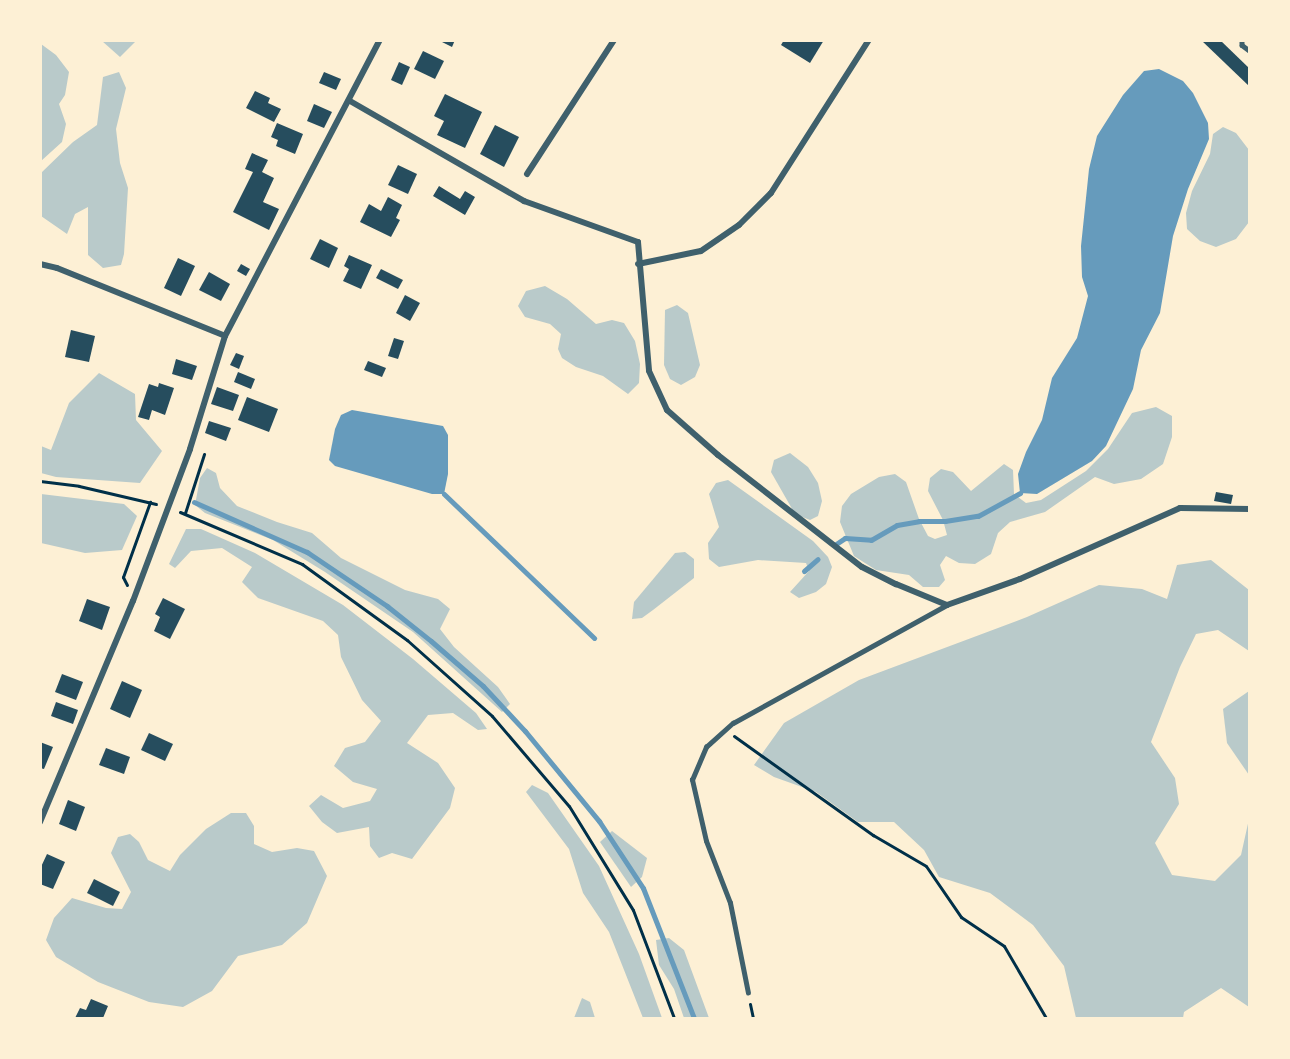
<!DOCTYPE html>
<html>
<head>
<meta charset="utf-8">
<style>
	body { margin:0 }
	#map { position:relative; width:1290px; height:1059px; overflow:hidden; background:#fdf0d5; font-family:Inter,sans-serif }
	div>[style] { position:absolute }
	.green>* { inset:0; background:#b9caca }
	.water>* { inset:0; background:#669bbc }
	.stream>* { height:5px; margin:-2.5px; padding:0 2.5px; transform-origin:2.5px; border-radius:2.5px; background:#669bbc }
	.building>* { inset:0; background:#264d5e }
	.path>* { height:3px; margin:-1.5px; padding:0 1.5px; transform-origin:1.5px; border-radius:1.5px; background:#003049 }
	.service>* { height:4.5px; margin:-2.25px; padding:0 2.25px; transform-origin:2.25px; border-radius:2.25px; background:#3f606c }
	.minor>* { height:6px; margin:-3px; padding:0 3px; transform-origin:3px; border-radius:3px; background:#3f606c }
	span { translate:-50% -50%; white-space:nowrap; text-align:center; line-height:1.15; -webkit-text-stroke:6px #fdf0d5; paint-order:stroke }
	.frame { position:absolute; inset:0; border:42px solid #fdf0d5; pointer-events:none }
</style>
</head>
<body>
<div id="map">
	<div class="green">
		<div style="clip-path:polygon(102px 41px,136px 41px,120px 57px)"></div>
		<div style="clip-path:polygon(41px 44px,56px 55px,69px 72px,65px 95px,59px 104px,66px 124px,62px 142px,41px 161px)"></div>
		<div style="clip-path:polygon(119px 72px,126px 88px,116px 129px,120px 163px,128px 188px,124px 254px,121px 265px,103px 268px,88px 255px,88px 207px,75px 214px,67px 234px,41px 216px,41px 173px,73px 142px,97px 125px,103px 77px)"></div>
		<div style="clip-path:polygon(1223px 127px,1236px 133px,1249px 150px,1249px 222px,1236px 239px,1216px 247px,1200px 241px,1187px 229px,1186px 213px,1192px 191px,1210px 154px,1213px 134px)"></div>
		<div style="clip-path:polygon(545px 286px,567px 299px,596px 324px,612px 320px,624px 323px,635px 341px,640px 364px,639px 383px,628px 394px,603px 376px,576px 367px,562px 358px,558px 349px,561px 334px,550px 324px,525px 317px,518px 306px,526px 291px)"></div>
		<div style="clip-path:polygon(677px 305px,688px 313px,700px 365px,695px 377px,681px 385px,670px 379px,664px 365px,665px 310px)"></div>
		<div style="clip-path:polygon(99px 373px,135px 394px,136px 420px,162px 451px,140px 483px,56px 477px,41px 473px,41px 446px,51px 450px,69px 403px)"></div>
		<div style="clip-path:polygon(1156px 407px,1172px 416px,1172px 437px,1163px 464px,1141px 479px,1114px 484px,1095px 477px,1045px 512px,1010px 522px,998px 533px,991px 554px,975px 564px,959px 563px,946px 556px,940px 565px,945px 580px,939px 587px,923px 587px,909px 575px,876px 570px,854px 556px,840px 522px,842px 506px,851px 494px,879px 477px,895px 474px,906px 482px,919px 519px,928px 536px,935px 539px,947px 535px,943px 520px,928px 491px,930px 478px,941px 469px,953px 472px,971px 491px,1004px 464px,1013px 470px,1014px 494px,1026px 503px,1041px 500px,1086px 471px,1108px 449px,1132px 413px)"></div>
		<div style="clip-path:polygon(790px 453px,808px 467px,818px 483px,822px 501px,818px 516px,810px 520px,795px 514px,771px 472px,774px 460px)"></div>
		<div style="clip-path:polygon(207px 468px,216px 473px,220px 488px,237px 506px,277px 522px,312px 533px,341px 558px,405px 590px,438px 599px,450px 609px,440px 629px,454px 647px,498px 687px,510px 704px,502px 712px,413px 632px,325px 572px,273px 540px,205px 513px,195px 505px,200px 478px)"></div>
		<div style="clip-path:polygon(728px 480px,813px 541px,828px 557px,832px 567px,826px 584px,816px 592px,799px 598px,790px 592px,809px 571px,806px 563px,758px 560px,719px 567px,709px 559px,708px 543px,719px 527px,709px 494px,716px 483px)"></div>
		<div style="clip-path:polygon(41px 494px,124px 504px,137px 516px,122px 550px,85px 553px,41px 543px)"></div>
		<div style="clip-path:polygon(186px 529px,201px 529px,255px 553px,343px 605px,413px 659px,476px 713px,487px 729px,478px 730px,453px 713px,428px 715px,407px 743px,438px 763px,455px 788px,450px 808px,412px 859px,392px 853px,379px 858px,370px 846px,369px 827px,337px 833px,322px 822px,309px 806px,321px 795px,343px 808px,370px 801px,377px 789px,353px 782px,334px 766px,345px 748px,365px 742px,381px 721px,362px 700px,341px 657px,338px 635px,323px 621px,258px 598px,242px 582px,252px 567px,222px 548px,191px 551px,175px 568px,169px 564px)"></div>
		<div style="clip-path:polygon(685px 552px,694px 559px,694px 578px,653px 610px,642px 618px,632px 619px,634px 602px,675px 553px)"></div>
		<div style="clip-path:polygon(1211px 560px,1249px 590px,1249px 651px,1218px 630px,1196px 634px,1180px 667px,1151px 742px,1175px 778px,1179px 804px,1155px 843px,1172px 875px,1215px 881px,1241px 855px,1249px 819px,1249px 1007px,1221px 988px,1184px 1012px,1183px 1018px,1076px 1018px,1064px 966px,1033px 925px,990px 893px,939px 877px,924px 850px,894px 822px,858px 822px,816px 792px,774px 777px,754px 765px,784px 723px,859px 680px,1027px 617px,1099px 585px,1142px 589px,1167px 599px,1177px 565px)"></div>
		<div style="clip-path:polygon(1249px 691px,1249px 775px,1227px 743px,1223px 709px)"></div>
		<div style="clip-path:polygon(532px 785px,548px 793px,599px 866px,639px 954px,662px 1018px,643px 1018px,609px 932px,583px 893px,569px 849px,526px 792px)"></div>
		<div style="clip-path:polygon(231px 813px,246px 813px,254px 826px,254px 844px,272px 852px,297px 848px,314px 851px,327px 876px,307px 923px,282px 945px,238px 956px,212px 991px,183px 1007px,149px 1002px,98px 982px,56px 957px,46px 940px,54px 918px,72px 898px,106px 908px,122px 909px,131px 892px,111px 853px,118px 837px,130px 834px,139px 842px,148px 860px,170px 871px,180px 855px,206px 829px)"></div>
		<div style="clip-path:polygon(612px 831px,647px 858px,642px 877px,631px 887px,600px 842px)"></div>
		<div style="clip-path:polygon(669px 938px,684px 950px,709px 1018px,684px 1018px,674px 989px,659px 965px,656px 940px)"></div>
		<div style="clip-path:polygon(582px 998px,590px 1002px,595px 1018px,574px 1018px)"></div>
	</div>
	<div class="water">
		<div style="clip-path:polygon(1159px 69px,1183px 81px,1193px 93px,1208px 123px,1209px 139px,1188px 189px,1173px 236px,1160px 313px,1141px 350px,1133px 389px,1106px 446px,1092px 461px,1037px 494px,1020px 493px,1018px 474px,1026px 452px,1042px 420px,1052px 378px,1077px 338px,1088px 296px,1082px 277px,1081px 246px,1089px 169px,1097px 136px,1123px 95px,1144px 71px)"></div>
		<div style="clip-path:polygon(352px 410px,443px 426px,448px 435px,448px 474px,444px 494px,432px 494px,335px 466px,329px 460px,335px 429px,341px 415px)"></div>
	</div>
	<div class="stream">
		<div style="left:444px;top:494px;width:208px;rotate:43.8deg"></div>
		<div style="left:194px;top:502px;width:124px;rotate:23.9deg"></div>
		<div style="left:307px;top:552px;width:97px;rotate:34deg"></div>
		<div style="left:387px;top:606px;width:56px;rotate:38.5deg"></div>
		<div style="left:431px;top:641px;width:69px;rotate:40.9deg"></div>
		<div style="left:483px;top:686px;width:62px;rotate:47deg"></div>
		<div style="left:525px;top:731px;width:117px;rotate:50.6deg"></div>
		<div style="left:599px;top:821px;width:80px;rotate:56.7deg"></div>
		<div style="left:643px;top:888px;width:140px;rotate:68.6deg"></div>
		<div style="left:836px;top:544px;width:11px;rotate:-34deg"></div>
		<div style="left:845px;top:538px;width:26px;rotate:4deg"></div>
		<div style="left:871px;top:540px;width:30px;rotate:-30deg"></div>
		<div style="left:897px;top:525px;width:22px;rotate:-10deg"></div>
		<div style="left:919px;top:521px;width:26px"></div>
		<div style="left:945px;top:521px;width:33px;rotate:-9deg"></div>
		<div style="left:978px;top:516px;width:48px;rotate:-28.7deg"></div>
		<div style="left:804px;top:571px;width:18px;rotate:-41deg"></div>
	</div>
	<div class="building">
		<div style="clip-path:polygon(438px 40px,455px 40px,452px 47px)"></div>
		<div style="clip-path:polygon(784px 40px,824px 40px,810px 63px,781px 45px)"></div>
		<div style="clip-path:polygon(1201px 40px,1220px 40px,1250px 69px,1250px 87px)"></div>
		<div style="clip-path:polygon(423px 51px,444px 61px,435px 79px,414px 69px)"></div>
		<div style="clip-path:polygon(399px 62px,410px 67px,402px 85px,391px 80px)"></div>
		<div style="clip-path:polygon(324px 72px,341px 79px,336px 90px,319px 83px)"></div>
		<div style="clip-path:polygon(255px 91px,270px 98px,268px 103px,281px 109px,274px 122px,246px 108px)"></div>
		<div style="clip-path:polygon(445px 94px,482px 112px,465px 148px,437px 135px,444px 121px,434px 116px)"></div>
		<div style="clip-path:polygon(314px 104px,332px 112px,324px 128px,307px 121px)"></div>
		<div style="clip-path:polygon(277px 123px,303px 134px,295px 154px,276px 146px,278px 140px,271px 137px)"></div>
		<div style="clip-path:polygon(495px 125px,519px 137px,504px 167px,480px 154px)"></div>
		<div style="clip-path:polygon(252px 153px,268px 160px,262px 172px,274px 178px,263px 202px,279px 209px,269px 230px,233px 212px,253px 172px,245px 169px)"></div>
		<div style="clip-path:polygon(398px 165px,417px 174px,408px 194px,388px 185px)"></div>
		<div style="clip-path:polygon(439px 186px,460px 199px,465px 191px,475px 197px,465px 215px,433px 196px)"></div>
		<div style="clip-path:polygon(388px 197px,402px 205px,396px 218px,400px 220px,391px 237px,360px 222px,369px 204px,381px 211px)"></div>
		<div style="clip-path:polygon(320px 239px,338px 248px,329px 268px,310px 259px)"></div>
		<div style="clip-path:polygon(349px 255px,372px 265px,361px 289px,343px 281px,349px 269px,344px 266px)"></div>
		<div style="clip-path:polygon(178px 258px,195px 266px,181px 296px,164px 288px)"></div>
		<div style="clip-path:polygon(241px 264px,250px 269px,246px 276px,237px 271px)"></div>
		<div style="clip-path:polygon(381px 269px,403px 280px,398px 289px,376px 278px)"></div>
		<div style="clip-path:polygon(209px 272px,230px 284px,221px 301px,199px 290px)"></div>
		<div style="clip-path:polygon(405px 295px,420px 303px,410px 321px,396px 313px)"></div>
		<div style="clip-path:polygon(71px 330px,95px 336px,89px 362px,65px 357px)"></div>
		<div style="clip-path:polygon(394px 338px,404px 341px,398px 359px,388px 356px)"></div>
		<div style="clip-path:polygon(236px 353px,244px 356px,239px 369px,230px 365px)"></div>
		<div style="clip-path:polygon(176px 359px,197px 366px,192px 380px,172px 374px)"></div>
		<div style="clip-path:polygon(368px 361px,386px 368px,382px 377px,364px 370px)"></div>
		<div style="clip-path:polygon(238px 372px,255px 379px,251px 389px,234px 382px)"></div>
		<div style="clip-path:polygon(159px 383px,174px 388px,165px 415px,152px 410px,149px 420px,138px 417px,149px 384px,158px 387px)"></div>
		<div style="clip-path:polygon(217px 387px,239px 395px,233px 411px,211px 404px)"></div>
		<div style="clip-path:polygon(247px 397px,278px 409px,269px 432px,238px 420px)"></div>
		<div style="clip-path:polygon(209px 421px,231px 428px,226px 441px,205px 433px)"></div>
		<div style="clip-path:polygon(1216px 492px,1233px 495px,1231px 504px,1214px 501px)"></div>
		<div style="clip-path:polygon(163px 598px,185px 609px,170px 639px,154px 631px,160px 617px,155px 614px)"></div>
		<div style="clip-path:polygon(87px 599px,110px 607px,102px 630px,79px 621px)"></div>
		<div style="clip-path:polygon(62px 674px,83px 682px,76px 700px,55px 692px)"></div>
		<div style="clip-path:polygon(122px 681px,142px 690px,130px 718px,110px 709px)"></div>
		<div style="clip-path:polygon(56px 702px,78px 710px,73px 724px,51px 716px)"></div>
		<div style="clip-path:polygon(149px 733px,173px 744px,165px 761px,141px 750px)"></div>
		<div style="clip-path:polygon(40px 742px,53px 747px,44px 769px,40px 768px)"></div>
		<div style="clip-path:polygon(106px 748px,130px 757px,124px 774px,99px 765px)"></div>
		<div style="clip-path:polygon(68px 800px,85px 807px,76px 831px,59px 824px)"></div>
		<div style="clip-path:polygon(47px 854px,65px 862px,53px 889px,40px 884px,40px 869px)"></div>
		<div style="clip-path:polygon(94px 879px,120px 892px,113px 906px,87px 893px)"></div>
		<div style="clip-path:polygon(91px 999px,108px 1006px,103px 1018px,75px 1018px,80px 1008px,86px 1010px)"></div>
	</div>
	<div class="path">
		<div style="left:40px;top:481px;width:39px;rotate:7deg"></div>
		<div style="left:79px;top:486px;width:79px;rotate:13.2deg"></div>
		<div style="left:180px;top:512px;width:133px;rotate:23.1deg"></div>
		<div style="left:302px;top:564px;width:130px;rotate:35.9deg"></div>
		<div style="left:407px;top:640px;width:114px;rotate:41.8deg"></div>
		<div style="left:492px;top:716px;width:118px;rotate:49.5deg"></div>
		<div style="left:569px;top:806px;width:122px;rotate:58.4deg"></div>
		<div style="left:633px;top:910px;width:116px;rotate:69.2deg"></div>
		<div style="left:185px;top:513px;width:62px;rotate:-72.1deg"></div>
		<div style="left:127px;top:585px;width:9px;rotate:-117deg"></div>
		<div style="left:123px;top:577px;width:80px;rotate:-70.2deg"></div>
		<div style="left:734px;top:736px;width:171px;rotate:35.5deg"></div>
		<div style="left:873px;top:835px;width:61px;rotate:30.3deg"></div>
		<div style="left:926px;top:866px;width:62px;rotate:55.5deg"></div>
		<div style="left:961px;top:917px;width:52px;rotate:34deg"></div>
		<div style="left:1004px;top:946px;width:83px;rotate:59.7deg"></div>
		<div style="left:750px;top:1004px;width:14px;rotate:78deg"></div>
	</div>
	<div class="service">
		<div style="left:1242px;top:40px;width:5px;rotate:90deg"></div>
		<div style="left:1242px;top:45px;width:10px;rotate:37deg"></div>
		<div style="left:748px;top:993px;width:92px;rotate:-101.3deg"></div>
		<div style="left:730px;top:903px;width:66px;rotate:-111.2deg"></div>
		<div style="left:706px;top:841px;width:63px;rotate:-102.9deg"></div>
		<div style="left:692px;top:780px;width:36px;rotate:-67deg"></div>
		<div style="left:706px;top:747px;width:36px;rotate:-42deg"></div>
		<div style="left:733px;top:723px;width:244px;rotate:-28.9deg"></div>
	</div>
	<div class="minor">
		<div style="left:350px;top:101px;width:201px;rotate:29.9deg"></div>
		<div style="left:524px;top:201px;width:121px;rotate:19.8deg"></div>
		<div style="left:638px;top:242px;width:129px;rotate:85.1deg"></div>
		<div style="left:649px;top:371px;width:43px;rotate:65.2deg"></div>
		<div style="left:667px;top:410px;width:68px;rotate:41.4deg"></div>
		<div style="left:718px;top:455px;width:182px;rotate:37.9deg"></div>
		<div style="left:862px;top:567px;width:38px;rotate:27deg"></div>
		<div style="left:896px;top:584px;width:55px;rotate:22.4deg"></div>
		<div style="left:947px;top:605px;width:77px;rotate:-19.6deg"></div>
		<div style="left:1020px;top:579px;width:175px;rotate:-23.9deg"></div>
		<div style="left:1180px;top:508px;width:70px;rotate:0.8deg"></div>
		<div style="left:527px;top:174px;width:160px;rotate:-57deg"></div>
		<div style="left:40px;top:264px;width:17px;rotate:13deg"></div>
		<div style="left:57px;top:268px;width:181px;rotate:22deg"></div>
		<div style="left:638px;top:264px;width:64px;rotate:-11.7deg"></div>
		<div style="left:701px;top:251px;width:46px;rotate:-34.4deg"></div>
		<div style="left:739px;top:225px;width:45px;rotate:-45deg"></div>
		<div style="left:771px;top:193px;width:182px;rotate:-57.4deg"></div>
		<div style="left:40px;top:822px;width:240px;rotate:-67.2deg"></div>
		<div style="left:133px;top:601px;width:162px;rotate:-69.4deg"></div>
		<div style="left:190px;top:449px;width:118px;rotate:-72.8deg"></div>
		<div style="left:225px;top:336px;width:334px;rotate:-62.4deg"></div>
	</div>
	<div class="frame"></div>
</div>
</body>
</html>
